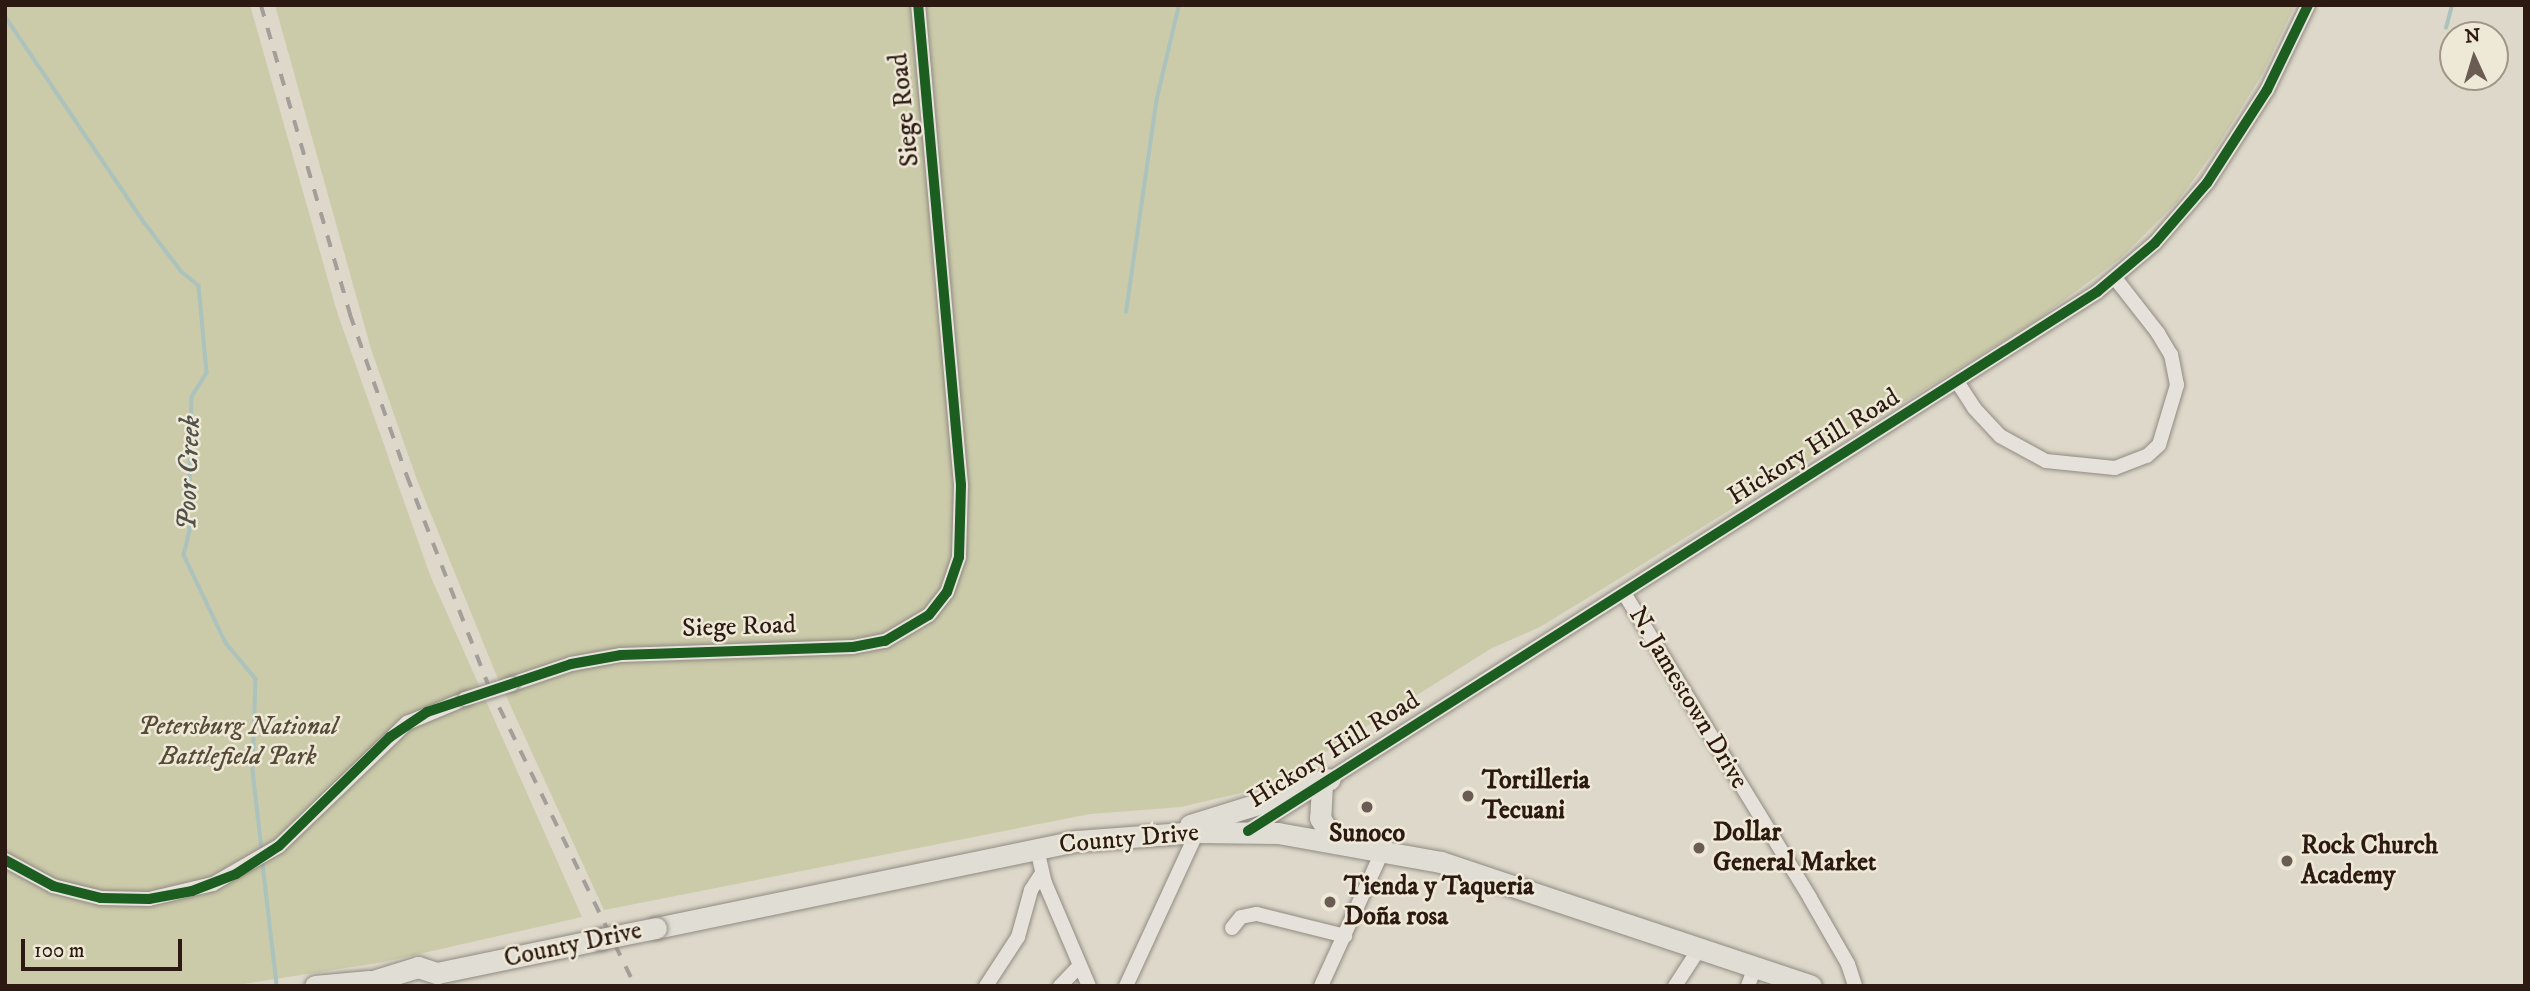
<!DOCTYPE html>
<html>
<head>
<meta charset="utf-8">
<style>
	body { margin:0 }
	#map { position:relative; width:2530px; height:991px; overflow:hidden; background:#ddd8c9; font-family:"IM FELL DW Pica",serif }
	div>[style] { position:absolute }
	.green>* { inset:0; background:#cbcaa9 }
	.stream>* { height:3.5px; margin:-1.75px; padding:0 1.75px; transform-origin:1.75px; border-radius:1.75px; background:#abc3bc }
	.roads { filter:drop-shadow(0 0 2px #908a82) drop-shadow(0 0 2px #908a82) }
	.minor>* { height:14px; margin:-7px; padding:0 7px; transform-origin:7px; border-radius:7px; background:#e6e2db }
	.highway>* { height:21px; margin:-10.5px; padding:0 10.5px; transform-origin:10.5px; border-radius:10.5px; background:#e0ddd5 }
	.rail>* { height:3.5px; margin-top:-1.75px; transform-origin:0; background:repeating-linear-gradient(90deg,#a29e99 0 12px,transparent 0 24px) }
	.bridges { filter:drop-shadow(0 0 2px #908a82) drop-shadow(0 0 2px #908a82) }
	.minor-bridge>* { height:14px; margin:-7px; padding:0 7px; transform-origin:7px; border-radius:7px; background:#e6e2db }
	.highway-bridge>* { height:21px; margin:-10.5px; padding:0 10.5px; transform-origin:10.5px; border-radius:10.5px; background:#e0ddd5 }
	.cycleway>* { height:10px; margin:-5px; padding:0 5px; transform-origin:5px; border-radius:5px; background:#1b5e20 }
	.dots>* { width:19px; height:19px; translate:-50% -50%; box-sizing:border-box; border:4px solid #eee8d7; border-radius:50% }
	span { translate:-50% -50%; white-space:nowrap; text-align:center; line-height:1.15; -webkit-text-stroke:5px #eee8d7; paint-order:stroke }
	.street-label { font-size:26px; color:#2c1912 }
	.park-label { font-size:26px; color:#574b37; font-style:italic }
	.poi-label { font-size:26px; color:#2c1912; font-weight:700 }
	.left { translate:0 -50%; text-align:left }
	.water-label { font-size:28px; color:#51514c; font-style:italic }
	.frame { position:absolute; inset:0; border:7px solid #2c1912; pointer-events:none }
	.north { position:absolute; left:2439px; top:21px; width:70px; height:70px; box-sizing:border-box; background:#eee8d7; border:2px solid #a09588; border-radius:50%; rotate:356deg; font-size:19px; font-weight:700; line-height:28px; text-align:center; color:#2c1912 }
	.north::after { content:''; display:block; margin:auto; width:24px; height:32px; background:#6a5c52; clip-path:polygon(50% 0,100% 100%,50% 72%,0 100%) }
	.scale { position:absolute; left:21px; top:939px; width:161px; height:32px; box-sizing:border-box; border:4px solid #2c1912; border-top:0; padding-left:9px; font-size:21px; line-height:24px; white-space:nowrap; color:#2c1912; -webkit-text-stroke:5px #eee8d7; paint-order:stroke }
</style>
</head>
<body>
<div id="map">
	<div class="green">
		<div style="clip-path:polygon(5px 5px,250px 5px,337px 312px,430px 575px,582px 917px,384px 962px,230px 986px,5px 986px)"></div>
		<div style="clip-path:polygon(275px 5px,2295px 5px,2263px 73px,2219px 144px,2178px 201px,2121px 258px,2037px 320px,1599px 591px,1540px 627px,1492px 648px,1299px 769px,1245px 792px,1181px 807px,1090px 814px,604px 910px,496px 674px,417px 480px,371px 349px)"></div>
	</div>
	<div class="stream">
		<div style="left:5px;top:16px;width:249px;rotate:56deg"></div>
		<div style="left:144px;top:222px;width:61px;rotate:52.9deg"></div>
		<div style="left:181px;top:271px;width:23px;rotate:40deg"></div>
		<div style="left:199px;top:286px;width:87px;rotate:84.7deg"></div>
		<div style="left:207px;top:373px;width:28px;rotate:122deg"></div>
		<div style="left:192px;top:397px;width:84px;rotate:91.4deg"></div>
		<div style="left:190px;top:481px;width:11px;rotate:117deg"></div>
		<div style="left:185px;top:491px;width:40px;rotate:82.9deg"></div>
		<div style="left:190px;top:531px;width:25px;rotate:104deg"></div>
		<div style="left:184px;top:555px;width:98px;rotate:64.5deg"></div>
		<div style="left:226px;top:643px;width:47px;rotate:50.2deg"></div>
		<div style="left:256px;top:679px;width:92px;rotate:91.9deg"></div>
		<div style="left:253px;top:771px;width:80px;rotate:83.5deg"></div>
		<div style="left:2446px;top:28px;width:24px;rotate:-75deg"></div>
		<div style="left:1126px;top:312px;width:216px;rotate:-81.8deg"></div>
		<div style="left:1157px;top:98px;width:96px;rotate:-76.7deg"></div>
		<div style="left:263px;top:864px;width:122px;rotate:83.4deg"></div>
	</div>
	<div class="roads">
		<div class="minor">
			<div style="left:1958px;top:383px;width:30px;rotate:57deg"></div>
			<div style="left:1974px;top:408px;width:38px;rotate:47deg"></div>
			<div style="left:2000px;top:436px;width:52px;rotate:28.5deg"></div>
			<div style="left:2046px;top:461px;width:69px;rotate:5.8deg"></div>
			<div style="left:2115px;top:468px;width:34px;rotate:-21deg"></div>
			<div style="left:2147px;top:456px;width:16px;rotate:-43deg"></div>
			<div style="left:2159px;top:445px;width:63px;rotate:-73.3deg"></div>
			<div style="left:2177px;top:385px;width:31px;rotate:-101deg"></div>
			<div style="left:2171px;top:355px;width:26px;rotate:-121deg"></div>
			<div style="left:2158px;top:333px;width:70px;rotate:-128deg"></div>
			<div style="left:1624px;top:593px;width:357px;rotate:58.6deg"></div>
			<div style="left:1810px;top:898px;width:76px;rotate:60.1deg"></div>
			<div style="left:1848px;top:964px;width:23px;rotate:72deg"></div>
			<div style="left:512px;top:684px;width:62px;rotate:-18.7deg"></div>
			<div style="left:571px;top:664px;width:51px;rotate:-10.2deg"></div>
			<div style="left:621px;top:655px;width:232px;rotate:-2deg"></div>
			<div style="left:853px;top:647px;width:33px;rotate:-11deg"></div>
			<div style="left:885px;top:641px;width:51px;rotate:-30.6deg"></div>
			<div style="left:929px;top:615px;width:29px;rotate:-52deg"></div>
			<div style="left:947px;top:592px;width:37px;rotate:-71deg"></div>
			<div style="left:959px;top:557px;width:72px;rotate:-88.4deg"></div>
			<div style="left:961px;top:485px;width:482px;rotate:-95.1deg"></div>
			<div style="left:1248px;top:831px;width:1006px;rotate:-32.41deg"></div>
			<div style="left:2097px;top:292px;width:76px;rotate:-40.2deg"></div>
			<div style="left:2155px;top:243px;width:79px;rotate:-49.1deg"></div>
			<div style="left:2207px;top:183px;width:111px;rotate:-57.2deg"></div>
			<div style="left:2267px;top:90px;width:94px;rotate:-64.2deg"></div>
			<div style="left:1037px;top:849px;width:35px;rotate:77deg"></div>
			<div style="left:1045px;top:883px;width:112px;rotate:66.9deg"></div>
			<div style="left:5px;top:860px;width:55px;rotate:28.4deg"></div>
			<div style="left:53px;top:886px;width:49px;rotate:14deg"></div>
			<div style="left:101px;top:898px;width:48px;rotate:1.2deg"></div>
			<div style="left:149px;top:899px;width:66px;rotate:-13.2deg"></div>
			<div style="left:213px;top:884px;width:76px;rotate:-29.9deg"></div>
			<div style="left:279px;top:846px;width:178px;rotate:-43.9deg"></div>
			<div style="left:407px;top:723px;width:63px;rotate:-22.5deg"></div>
			<div style="left:1232px;top:928px;width:14px;rotate:-51deg"></div>
			<div style="left:1241px;top:917px;width:16px;rotate:-11deg"></div>
			<div style="left:1257px;top:914px;width:91px;rotate:14deg"></div>
			<div style="left:986px;top:986px;width:59px;rotate:-56.9deg"></div>
			<div style="left:1018px;top:937px;width:49px;rotate:-74.5deg"></div>
			<div style="left:1031px;top:890px;width:20px;rotate:-57deg"></div>
			<div style="left:1060px;top:986px;width:28px;rotate:-46deg"></div>
			<div style="left:1126px;top:986px;width:170px;rotate:-65.2deg"></div>
			<div style="left:1321px;top:986px;width:152px;rotate:-65.5deg"></div>
			<div style="left:1675px;top:986px;width:44px;rotate:-57deg"></div>
			<div style="left:1748px;top:986px;width:20px;rotate:-70deg"></div>
		</div>
		<div class="highway">
			<div style="left:1322px;top:784px;width:34px;rotate:93deg"></div>
			<div style="left:1320px;top:818px;width:26px;rotate:58deg"></div>
			<div style="left:1190px;top:825px;width:85px;rotate:-17.2deg"></div>
			<div style="left:1271px;top:800px;width:36px;rotate:-27deg"></div>
			<div style="left:1303px;top:784px;width:27px;rotate:-10deg"></div>
			<div style="left:656px;top:928px;width:430px;rotate:-11.7deg"></div>
			<div style="left:1077px;top:841px;width:120px;rotate:-4.3deg"></div>
			<div style="left:1197px;top:832px;width:81px;rotate:0.7deg"></div>
			<div style="left:1278px;top:833px;width:166px;rotate:10.1deg"></div>
			<div style="left:1441px;top:862px;width:390px;rotate:18.5deg"></div>
			<div style="left:315px;top:986px;width:54px;rotate:-5.3deg"></div>
			<div style="left:357px;top:986px;width:64px;rotate:-17.3deg"></div>
			<div style="left:418px;top:967px;width:20px;rotate:18deg"></div>
			<div style="left:437px;top:973px;width:167px;rotate:-11.7deg"></div>
		</div>
	</div>
	<div class="rail">
		<div style="left:261px;top:5px;width:322px;rotate:73.9deg"></div>
		<div style="left:350px;top:314px;width:172px;rotate:70.6deg"></div>
		<div style="left:407px;top:476px;width:225px;rotate:68.7deg"></div>
		<div style="left:489px;top:686px;width:334px;rotate:64deg"></div>
	</div>
	<div class="bridges">
		<div class="minor-bridge">
			<div style="left:465px;top:699px;width:49px;rotate:-17.7deg"></div>
		</div>
		<div class="highway-bridge">
			<div style="left:601px;top:939px;width:56px;rotate:-11.3deg"></div>
		</div>
	</div>
	<div class="cycleway">
		<div style="left:1248px;top:831px;width:1006px;rotate:-32.41deg"></div>
		<div style="left:2097px;top:292px;width:76px;rotate:-40.2deg"></div>
		<div style="left:2155px;top:243px;width:79px;rotate:-49.1deg"></div>
		<div style="left:2207px;top:183px;width:111px;rotate:-57.2deg"></div>
		<div style="left:2267px;top:90px;width:94px;rotate:-64.2deg"></div>
		<div style="left:5px;top:860px;width:55px;rotate:28.4deg"></div>
		<div style="left:53px;top:886px;width:49px;rotate:14deg"></div>
		<div style="left:101px;top:898px;width:48px;rotate:1.2deg"></div>
		<div style="left:149px;top:899px;width:44px;rotate:-10.5deg"></div>
		<div style="left:192px;top:891px;width:47px;rotate:-21.1deg"></div>
		<div style="left:236px;top:874px;width:51px;rotate:-33.1deg"></div>
		<div style="left:279px;top:846px;width:156px;rotate:-44.5deg"></div>
		<div style="left:390px;top:737px;width:45px;rotate:-34deg"></div>
		<div style="left:427px;top:712px;width:152px;rotate:-18.4deg"></div>
		<div style="left:571px;top:664px;width:51px;rotate:-10.2deg"></div>
		<div style="left:621px;top:655px;width:232px;rotate:-2deg"></div>
		<div style="left:853px;top:647px;width:33px;rotate:-11deg"></div>
		<div style="left:885px;top:641px;width:51px;rotate:-30.6deg"></div>
		<div style="left:929px;top:615px;width:29px;rotate:-52deg"></div>
		<div style="left:947px;top:592px;width:37px;rotate:-71deg"></div>
		<div style="left:959px;top:557px;width:72px;rotate:-88.4deg"></div>
		<div style="left:961px;top:485px;width:482px;rotate:-95.1deg"></div>
	</div>
	<div class="dots">
		<div style="left:1468px;top:796px;background:#6a5c52"></div>
		<div style="left:1367px;top:807px;background:#6a5c52"></div>
		<div style="left:1699px;top:848px;background:#6a5c52"></div>
		<div style="left:2287px;top:861px;background:#6a5c52"></div>
		<div style="left:1330px;top:902px;background:#6a5c52"></div>
	</div>
	<div class="street-label">
		<span style="left:905px;top:110px;rotate:-96deg">Siege Road</span>
		<span style="left:1814px;top:447px;rotate:-32deg">Hickory Hill Road</span>
		<span style="left:739px;top:627px;rotate:-2deg">Siege Road</span>
		<span style="left:1688px;top:698px;rotate:59deg">N. Jamestown Drive</span>
		<span style="left:1334px;top:750px;rotate:-32deg">Hickory Hill Road</span>
		<span style="left:1129px;top:839px;rotate:-5deg">County Drive</span>
		<span style="left:573px;top:945px;rotate:-12deg">County Drive</span>
	</div>
	<div class="park-label">
		<span style="left:238px;top:742px">Petersburg National<br>Battlefield Park</span>
	</div>
	<div class="poi-label">
		<span class="left" style="left:1482px;top:796px">Tortilleria<br>Tecuani</span>
		<span class="left" style="left:1713px;top:848px">Dollar<br>General Market</span>
		<span style="left:1367px;top:834px">Sunoco</span>
		<span class="left" style="left:2301px;top:861px">Rock Church<br>Academy</span>
		<span class="left" style="left:1344px;top:902px">Tienda y Taqueria<br>Doña rosa</span>
	</div>
	<div class="water-label">
		<span style="left:189px;top:473px;rotate:-88deg">Poor Creek</span>
	</div>
	<div class="frame"></div>
	<div class="north">N</div>
	<div class="scale">100 m</div>
</div>
</body>
</html>
